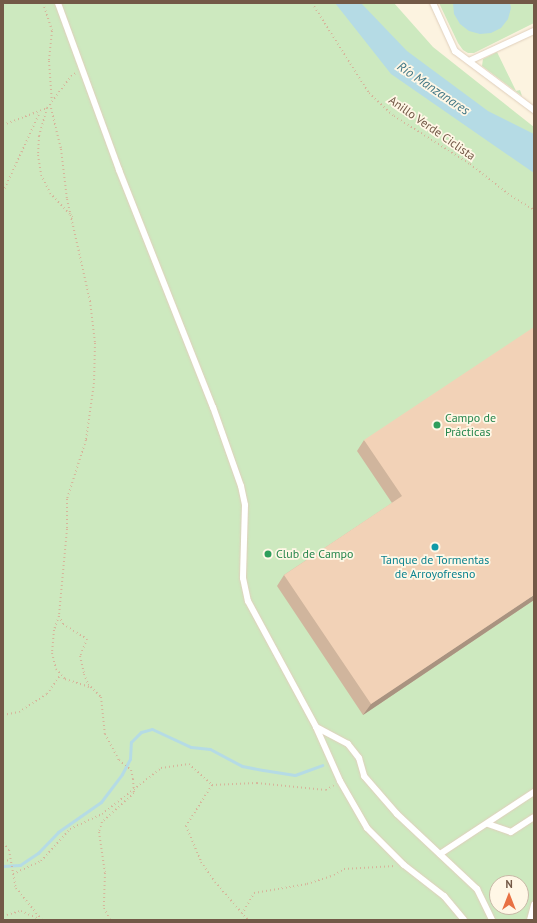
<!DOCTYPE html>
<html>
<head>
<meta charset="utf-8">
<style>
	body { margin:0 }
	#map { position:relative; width:537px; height:923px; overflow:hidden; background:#fcf3e0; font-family:"PT Sans",sans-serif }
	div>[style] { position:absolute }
	.green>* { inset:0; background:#cde9bf }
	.water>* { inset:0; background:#b5dbe5 }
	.stream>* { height:3px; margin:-1.5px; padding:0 1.5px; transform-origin:1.5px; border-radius:1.5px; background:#b5dbe5 }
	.path>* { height:2px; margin-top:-1px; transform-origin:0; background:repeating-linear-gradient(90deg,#d6b59b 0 1px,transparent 0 4px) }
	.roads { filter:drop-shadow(0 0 1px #e0cfbc) drop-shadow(0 0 1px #e0cfbc) }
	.service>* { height:6px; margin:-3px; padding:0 3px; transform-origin:3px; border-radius:3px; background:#fff }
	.wall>* { inset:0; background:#d0b59d }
	.shaded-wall>* { inset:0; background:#a99380 }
	.building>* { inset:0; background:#f2d2b7 }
	.dots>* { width:11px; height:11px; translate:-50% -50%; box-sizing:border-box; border:2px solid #fff7e6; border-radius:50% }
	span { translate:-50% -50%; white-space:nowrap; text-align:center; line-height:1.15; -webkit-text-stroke:3.5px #fff7e6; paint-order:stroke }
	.street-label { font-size:12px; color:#735947 }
	.leisure-label { font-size:12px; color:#27864d }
	.left { translate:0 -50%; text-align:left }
	.culture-label { font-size:12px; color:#0d838f }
	.water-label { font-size:13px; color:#417786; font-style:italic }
	.frame { position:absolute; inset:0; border:4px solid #735947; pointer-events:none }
	.north { position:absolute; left:489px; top:875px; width:40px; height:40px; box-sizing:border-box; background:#fff7e6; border:1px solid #c7b8a6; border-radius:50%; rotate:0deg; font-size:11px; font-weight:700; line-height:16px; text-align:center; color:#735947 }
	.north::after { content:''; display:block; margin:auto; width:14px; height:18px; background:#e87143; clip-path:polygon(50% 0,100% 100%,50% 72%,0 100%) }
</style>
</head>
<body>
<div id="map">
	<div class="green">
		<div style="clip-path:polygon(evenodd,3px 3px,394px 3px,433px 47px,534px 127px,534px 920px,3px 920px,3px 3px,497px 883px,521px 883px,521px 907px,497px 907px,497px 883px)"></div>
		<div style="clip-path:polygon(439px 3px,534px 3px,534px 23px,474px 53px,468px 53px,463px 50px,458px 43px)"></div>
		<div style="clip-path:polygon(497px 52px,516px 91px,520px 90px,522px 96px,482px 66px,483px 59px)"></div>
	</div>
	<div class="water">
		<div style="clip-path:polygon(335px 3px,361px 3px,407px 51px,488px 111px,534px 134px,534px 173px,391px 74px)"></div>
		<div style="clip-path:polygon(453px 3px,510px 3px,511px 8px,508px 19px,501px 28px,491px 33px,480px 34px,469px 31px,460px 24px,454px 14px)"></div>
	</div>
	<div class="stream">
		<div style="left:3px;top:866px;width:17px;rotate:-3deg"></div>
		<div style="left:20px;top:865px;width:22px;rotate:-34deg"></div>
		<div style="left:38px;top:853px;width:29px;rotate:-46deg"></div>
		<div style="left:58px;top:832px;width:52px;rotate:-34.9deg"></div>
		<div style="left:101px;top:802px;width:35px;rotate:-53deg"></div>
		<div style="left:122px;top:774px;width:17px;rotate:-62deg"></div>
		<div style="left:130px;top:759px;width:17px;rotate:-87deg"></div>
		<div style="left:131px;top:742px;width:14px;rotate:-45deg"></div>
		<div style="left:141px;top:732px;width:11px;rotate:-15deg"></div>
		<div style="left:152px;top:729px;width:43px;rotate:24.8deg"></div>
		<div style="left:191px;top:747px;width:19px;rotate:6deg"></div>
		<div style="left:210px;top:749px;width:36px;rotate:28deg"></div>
		<div style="left:242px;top:766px;width:21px;rotate:11deg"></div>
		<div style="left:263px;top:770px;width:32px;rotate:9deg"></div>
		<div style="left:295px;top:775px;width:29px;rotate:-20deg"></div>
	</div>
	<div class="path">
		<div style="left:43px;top:3px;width:29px;rotate:72deg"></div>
		<div style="left:52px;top:31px;width:30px;rotate:96deg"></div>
		<div style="left:49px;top:61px;width:39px;rotate:86deg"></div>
		<div style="left:312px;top:3px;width:107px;rotate:57.7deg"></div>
		<div style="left:369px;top:93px;width:34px;rotate:43deg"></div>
		<div style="left:394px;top:116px;width:90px;rotate:32.3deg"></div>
		<div style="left:470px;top:164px;width:52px;rotate:38deg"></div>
		<div style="left:511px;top:196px;width:27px;rotate:31deg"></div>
		<div style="left:50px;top:104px;width:46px;rotate:76.3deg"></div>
		<div style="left:61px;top:149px;width:50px;rotate:83.2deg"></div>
		<div style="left:67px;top:199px;width:105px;rotate:77.3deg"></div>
		<div style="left:90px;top:301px;width:42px;rotate:83.2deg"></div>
		<div style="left:95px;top:343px;width:40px;rotate:91.4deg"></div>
		<div style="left:94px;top:383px;width:58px;rotate:98deg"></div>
		<div style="left:86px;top:440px;width:62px;rotate:107.9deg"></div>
		<div style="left:67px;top:499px;width:30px;rotate:90deg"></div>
		<div style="left:67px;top:529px;width:87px;rotate:95.3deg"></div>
		<div style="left:59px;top:616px;width:9px;rotate:63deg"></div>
		<div style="left:63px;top:624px;width:28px;rotate:32deg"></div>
		<div style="left:87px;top:639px;width:18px;rotate:112deg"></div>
		<div style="left:80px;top:656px;width:18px;rotate:77deg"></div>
		<div style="left:84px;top:674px;width:11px;rotate:68deg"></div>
		<div style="left:88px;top:684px;width:18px;rotate:45deg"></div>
		<div style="left:101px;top:697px;width:37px;rotate:84deg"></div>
		<div style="left:105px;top:734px;width:30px;rotate:62deg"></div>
		<div style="left:119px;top:760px;width:16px;rotate:40deg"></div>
		<div style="left:131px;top:770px;width:9px;rotate:77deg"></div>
		<div style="left:133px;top:779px;width:14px;rotate:86deg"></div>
		<div style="left:134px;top:793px;width:43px;rotate:137.8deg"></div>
		<div style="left:102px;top:822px;width:10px;rotate:107deg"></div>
		<div style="left:99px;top:832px;width:41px;rotate:81.7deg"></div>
		<div style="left:105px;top:873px;width:35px;rotate:92deg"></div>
		<div style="left:104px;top:908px;width:13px;rotate:63deg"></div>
		<div style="left:47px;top:108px;width:29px;rotate:106deg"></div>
		<div style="left:39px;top:136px;width:19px;rotate:93deg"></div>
		<div style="left:38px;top:155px;width:20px;rotate:81deg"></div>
		<div style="left:41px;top:175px;width:20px;rotate:63deg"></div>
		<div style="left:50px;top:193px;width:33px;rotate:47deg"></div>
		<div style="left:3px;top:125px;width:47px;rotate:-21.1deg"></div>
		<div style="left:47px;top:108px;width:40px;rotate:-53deg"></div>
		<div style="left:71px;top:76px;width:6px;rotate:-31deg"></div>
		<div style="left:3px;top:192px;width:88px;rotate:-65.2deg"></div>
		<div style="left:59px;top:616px;width:15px;rotate:110deg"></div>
		<div style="left:54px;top:630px;width:23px;rotate:95deg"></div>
		<div style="left:52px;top:653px;width:16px;rotate:76deg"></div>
		<div style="left:56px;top:669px;width:13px;rotate:48deg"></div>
		<div style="left:65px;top:679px;width:26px;rotate:18deg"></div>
		<div style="left:3px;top:715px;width:16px;rotate:-11deg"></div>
		<div style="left:19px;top:712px;width:33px;rotate:-33deg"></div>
		<div style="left:47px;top:694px;width:24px;rotate:-55deg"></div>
		<div style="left:212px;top:785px;width:49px;rotate:122.4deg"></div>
		<div style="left:186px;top:826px;width:39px;rotate:67deg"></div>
		<div style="left:201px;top:862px;width:24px;rotate:55deg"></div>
		<div style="left:215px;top:882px;width:50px;rotate:49deg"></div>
		<div style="left:3px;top:843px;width:9px;rotate:49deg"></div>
		<div style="left:9px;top:850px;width:39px;rotate:80deg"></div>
		<div style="left:16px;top:888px;width:41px;rotate:50.9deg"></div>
		<div style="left:3px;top:861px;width:8px;rotate:-7deg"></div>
		<div style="left:13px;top:874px;width:31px;rotate:-25deg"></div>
		<div style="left:41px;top:861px;width:43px;rotate:-47.8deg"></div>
		<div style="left:70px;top:829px;width:35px;rotate:-25deg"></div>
		<div style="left:102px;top:814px;width:75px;rotate:-37.9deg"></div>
		<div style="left:161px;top:768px;width:28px;rotate:-8deg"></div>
		<div style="left:189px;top:764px;width:31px;rotate:42deg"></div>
		<div style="left:212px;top:785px;width:45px;rotate:-2.5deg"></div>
		<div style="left:257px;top:783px;width:69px;rotate:5.8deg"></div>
		<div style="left:326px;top:790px;width:9px;rotate:-32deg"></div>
		<div style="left:3px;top:912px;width:4px;rotate:27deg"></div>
		<div style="left:242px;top:914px;width:24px;rotate:-60deg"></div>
		<div style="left:254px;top:893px;width:54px;rotate:-9.6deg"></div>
		<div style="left:307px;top:884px;width:28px;rotate:-18deg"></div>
		<div style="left:334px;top:875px;width:12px;rotate:-31deg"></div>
		<div style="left:344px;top:869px;width:51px;rotate:-3.4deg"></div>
		<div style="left:3px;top:916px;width:19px;rotate:-16deg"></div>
		<div style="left:21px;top:911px;width:20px;rotate:24deg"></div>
	</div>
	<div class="roads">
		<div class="service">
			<div style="left:58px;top:3px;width:178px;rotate:69.9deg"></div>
			<div style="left:119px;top:170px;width:255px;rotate:68.4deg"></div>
			<div style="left:213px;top:407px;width:84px;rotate:70.5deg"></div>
			<div style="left:241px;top:486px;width:19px;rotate:78deg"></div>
			<div style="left:245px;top:505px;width:73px;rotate:91.6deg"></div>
			<div style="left:243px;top:578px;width:24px;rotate:78deg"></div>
			<div style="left:248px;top:601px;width:143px;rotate:61.6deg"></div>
			<div style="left:316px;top:727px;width:59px;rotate:66deg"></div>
			<div style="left:340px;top:781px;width:54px;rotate:60.1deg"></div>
			<div style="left:367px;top:828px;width:52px;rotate:45deg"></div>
			<div style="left:404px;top:865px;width:51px;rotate:37.8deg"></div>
			<div style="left:444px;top:896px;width:31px;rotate:50deg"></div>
			<div style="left:433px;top:3px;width:53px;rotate:65.4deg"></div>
			<div style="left:455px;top:51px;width:99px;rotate:36.8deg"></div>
			<div style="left:469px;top:61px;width:72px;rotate:-24.8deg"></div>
			<div style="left:316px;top:727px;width:36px;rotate:28deg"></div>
			<div style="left:348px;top:744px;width:18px;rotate:52deg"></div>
			<div style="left:359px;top:758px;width:19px;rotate:74deg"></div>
			<div style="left:364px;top:776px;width:50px;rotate:49deg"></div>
			<div style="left:397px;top:814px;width:110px;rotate:43.2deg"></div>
			<div style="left:477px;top:889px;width:34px;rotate:64deg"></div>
			<div style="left:488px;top:824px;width:24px;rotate:19deg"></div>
			<div style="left:511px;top:832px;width:27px;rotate:-33deg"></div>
			<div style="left:440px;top:854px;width:113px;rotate:-33.4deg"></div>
			<div style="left:530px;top:920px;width:16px;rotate:-75deg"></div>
		</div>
	</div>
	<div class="wall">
		<div style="clip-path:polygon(364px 440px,534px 600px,363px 715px,277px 586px,284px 575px,392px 503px,357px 451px)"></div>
	</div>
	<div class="shaded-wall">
		<div style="clip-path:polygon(534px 595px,534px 600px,363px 715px,371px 704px)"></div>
	</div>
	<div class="building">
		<div style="clip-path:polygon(534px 327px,534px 595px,371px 704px,284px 575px,402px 496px,364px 440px)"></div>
	</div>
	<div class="dots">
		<div style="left:437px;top:425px;background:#2e9e5b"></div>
		<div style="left:435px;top:547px;background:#0f9aa8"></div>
		<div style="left:268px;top:554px;background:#2e9e5b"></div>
	</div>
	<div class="street-label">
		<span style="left:432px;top:128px;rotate:35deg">Anillo Verde Ciclista</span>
	</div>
	<div class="leisure-label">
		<span class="left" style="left:445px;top:425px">Campo de<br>Prácticas</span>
		<span class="left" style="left:276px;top:554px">Club de Campo</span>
	</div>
	<div class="culture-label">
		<span style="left:435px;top:567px">Tanque de Tormentas<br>de Arroyofresno</span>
	</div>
	<div class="water-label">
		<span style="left:433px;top:89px;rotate:34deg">Río Manzanares</span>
	</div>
	<div class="frame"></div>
	<div class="north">N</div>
</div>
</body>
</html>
